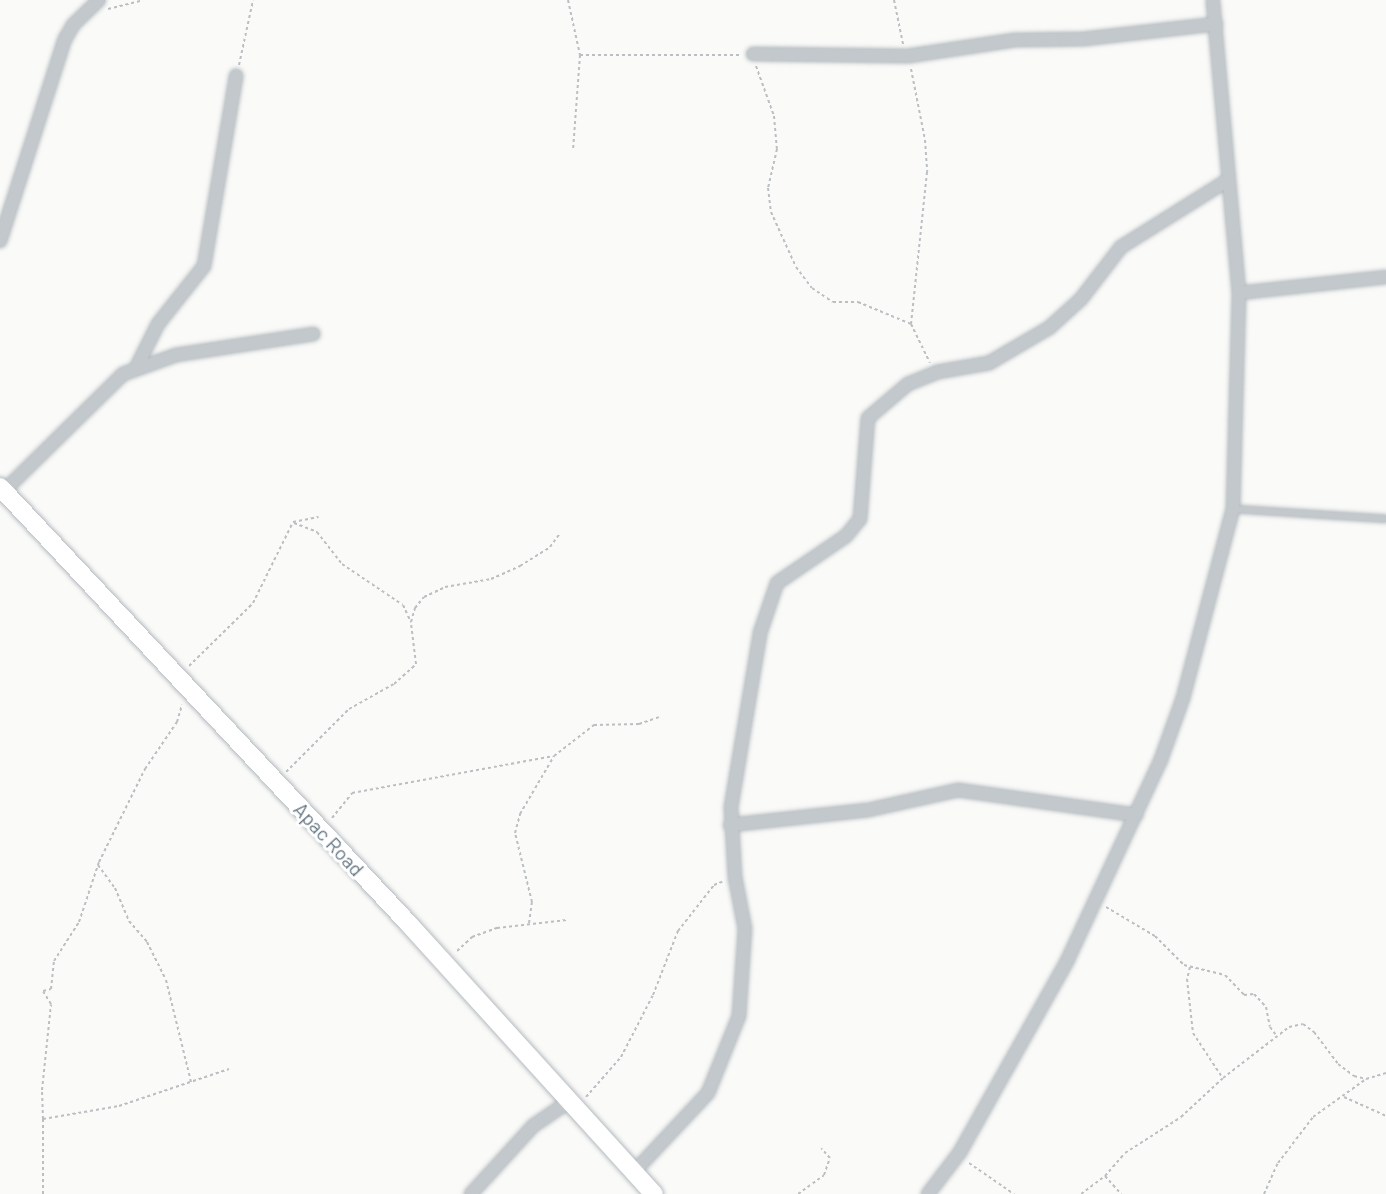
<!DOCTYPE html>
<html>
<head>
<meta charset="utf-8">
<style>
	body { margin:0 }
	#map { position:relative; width:1386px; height:1194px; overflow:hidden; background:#fafaf8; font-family:Barlow,sans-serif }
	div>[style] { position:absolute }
	.path>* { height:2px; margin-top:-1px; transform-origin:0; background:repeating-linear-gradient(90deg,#bbbfc2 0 3px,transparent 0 6px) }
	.roads { filter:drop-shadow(0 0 2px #b3babf) drop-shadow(0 0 2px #b3babf) }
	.lane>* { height:6px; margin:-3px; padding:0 3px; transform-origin:3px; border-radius:3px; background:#c3c8cc }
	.street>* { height:12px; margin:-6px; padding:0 6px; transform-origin:6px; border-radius:6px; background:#c3c8cc }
	.secondary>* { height:18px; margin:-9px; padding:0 9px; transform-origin:9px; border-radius:9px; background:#fff }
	span { translate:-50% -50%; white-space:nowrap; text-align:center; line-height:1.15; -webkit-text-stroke:6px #fff; paint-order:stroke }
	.street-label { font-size:20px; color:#657683 }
</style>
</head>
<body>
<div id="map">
	<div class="path">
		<div style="left:568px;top:0;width:56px;rotate:77.7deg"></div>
		<div style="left:580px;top:55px;width:95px;rotate:94.2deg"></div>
		<div style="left:894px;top:0;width:45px;rotate:78.4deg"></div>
		<div style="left:108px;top:9px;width:36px;rotate:-14deg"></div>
		<div style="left:580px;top:55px;width:162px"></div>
		<div style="left:239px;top:65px;width:66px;rotate:-77.8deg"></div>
		<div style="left:756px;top:66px;width:53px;rotate:70.2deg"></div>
		<div style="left:774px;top:116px;width:33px;rotate:85deg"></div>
		<div style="left:777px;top:149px;width:40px;rotate:103deg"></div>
		<div style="left:768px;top:188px;width:24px;rotate:83deg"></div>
		<div style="left:771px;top:212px;width:60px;rotate:65.6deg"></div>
		<div style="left:796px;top:267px;width:26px;rotate:53deg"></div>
		<div style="left:812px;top:288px;width:25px;rotate:34deg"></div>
		<div style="left:833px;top:302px;width:25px"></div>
		<div style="left:858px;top:302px;width:57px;rotate:22.5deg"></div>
		<div style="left:911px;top:69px;width:72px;rotate:78.8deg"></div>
		<div style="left:925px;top:140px;width:32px;rotate:86deg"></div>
		<div style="left:927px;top:172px;width:153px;rotate:96deg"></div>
		<div style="left:911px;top:324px;width:43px;rotate:64deg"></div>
		<div style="left:294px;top:523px;width:25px;rotate:21deg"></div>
		<div style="left:317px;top:532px;width:41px;rotate:52deg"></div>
		<div style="left:342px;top:564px;width:73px;rotate:33.9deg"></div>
		<div style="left:403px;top:605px;width:19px;rotate:65deg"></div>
		<div style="left:411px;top:622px;width:15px;rotate:-74deg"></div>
		<div style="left:415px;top:608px;width:14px;rotate:-51deg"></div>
		<div style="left:424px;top:597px;width:23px;rotate:-25deg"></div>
		<div style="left:445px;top:587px;width:47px;rotate:-9.9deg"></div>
		<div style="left:491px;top:579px;width:32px;rotate:-24deg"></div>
		<div style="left:520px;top:566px;width:36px;rotate:-32deg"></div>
		<div style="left:550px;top:547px;width:17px;rotate:-54deg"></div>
		<div style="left:189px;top:666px;width:90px;rotate:-44.5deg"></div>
		<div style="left:253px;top:603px;width:90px;rotate:-63.7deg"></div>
		<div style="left:293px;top:522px;width:26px;rotate:-11deg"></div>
		<div style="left:286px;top:772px;width:89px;rotate:-45deg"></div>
		<div style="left:349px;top:709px;width:51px;rotate:-29.1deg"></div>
		<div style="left:394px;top:684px;width:30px;rotate:-42deg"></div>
		<div style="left:416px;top:664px;width:41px;rotate:-97deg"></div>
		<div style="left:332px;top:818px;width:32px;rotate:-51deg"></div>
		<div style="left:352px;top:793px;width:205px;rotate:-10.4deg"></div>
		<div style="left:98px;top:865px;width:29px;rotate:54deg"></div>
		<div style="left:115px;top:888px;width:36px;rotate:67deg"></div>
		<div style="left:129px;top:921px;width:28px;rotate:49deg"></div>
		<div style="left:147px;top:942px;width:42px;rotate:63.4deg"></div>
		<div style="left:166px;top:980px;width:105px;rotate:76.2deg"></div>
		<div style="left:1106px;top:907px;width:57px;rotate:30.6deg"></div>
		<div style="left:1155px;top:936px;width:41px;rotate:45deg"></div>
		<div style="left:1184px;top:965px;width:42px;rotate:13.7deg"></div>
		<div style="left:1225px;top:975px;width:28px;rotate:46deg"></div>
		<div style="left:1244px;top:995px;width:10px;rotate:-6deg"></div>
		<div style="left:1254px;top:994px;width:18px;rotate:47deg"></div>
		<div style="left:1266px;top:1007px;width:20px;rotate:79deg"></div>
		<div style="left:1270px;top:1027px;width:10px;rotate:53deg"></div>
		<div style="left:529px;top:923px;width:21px;rotate:-82deg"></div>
		<div style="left:532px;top:902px;width:71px;rotate:-103.8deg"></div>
		<div style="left:515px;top:833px;width:20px;rotate:-75deg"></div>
		<div style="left:520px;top:814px;width:67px;rotate:-59.6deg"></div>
		<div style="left:554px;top:756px;width:51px;rotate:-37.8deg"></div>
		<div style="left:594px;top:725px;width:45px;rotate:-1.3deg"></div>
		<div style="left:639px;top:724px;width:21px;rotate:-19deg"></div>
		<div style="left:457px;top:951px;width:21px;rotate:-43deg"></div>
		<div style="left:472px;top:937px;width:27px;rotate:-20deg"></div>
		<div style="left:497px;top:928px;width:70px;rotate:-6.5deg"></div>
		<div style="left:1190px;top:967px;width:12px;rotate:104deg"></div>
		<div style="left:1187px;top:979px;width:54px;rotate:83.7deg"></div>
		<div style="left:1193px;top:1033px;width:53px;rotate:56.6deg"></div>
		<div style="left:586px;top:1097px;width:53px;rotate:-48.8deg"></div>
		<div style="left:621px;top:1057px;width:70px;rotate:-62.7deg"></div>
		<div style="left:653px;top:995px;width:69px;rotate:-68.7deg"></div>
		<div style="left:678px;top:931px;width:58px;rotate:-52deg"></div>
		<div style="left:714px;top:885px;width:11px;rotate:-22deg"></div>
		<div style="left:1344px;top:1097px;width:46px;rotate:24.3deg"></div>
		<div style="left:43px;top:1119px;width:29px;rotate:-92deg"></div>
		<div style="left:42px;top:1090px;width:86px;rotate:-84deg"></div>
		<div style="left:51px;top:1004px;width:15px;rotate:-122deg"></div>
		<div style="left:43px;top:991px;width:8px;rotate:-14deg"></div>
		<div style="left:51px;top:989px;width:28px;rotate:-84deg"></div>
		<div style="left:54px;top:961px;width:46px;rotate:-57.3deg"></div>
		<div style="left:79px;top:922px;width:63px;rotate:-71.6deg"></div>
		<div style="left:99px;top:862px;width:104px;rotate:-63.7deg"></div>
		<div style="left:145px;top:769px;width:57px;rotate:-55.8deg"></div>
		<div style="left:177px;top:722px;width:18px;rotate:-74deg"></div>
		<div style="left:969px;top:1163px;width:55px;rotate:34.6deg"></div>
		<div style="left:1105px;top:1176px;width:30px;rotate:-49deg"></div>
		<div style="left:1125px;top:1153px;width:67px;rotate:-32.7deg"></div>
		<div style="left:1181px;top:1117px;width:57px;rotate:-42.9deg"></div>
		<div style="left:1223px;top:1078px;width:83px;rotate:-37.7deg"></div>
		<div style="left:1289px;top:1027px;width:14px;rotate:-12deg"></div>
		<div style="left:1303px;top:1024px;width:14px;rotate:36deg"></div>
		<div style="left:1314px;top:1032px;width:40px;rotate:53deg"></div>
		<div style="left:1338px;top:1064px;width:20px;rotate:37deg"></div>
		<div style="left:1354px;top:1076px;width:12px;rotate:14deg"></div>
		<div style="left:1366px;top:1079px;width:21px;rotate:-17deg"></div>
		<div style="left:43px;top:1194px;width:75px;rotate:-90deg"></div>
		<div style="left:43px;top:1119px;width:77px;rotate:-9.7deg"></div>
		<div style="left:119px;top:1106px;width:116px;rotate:-18.6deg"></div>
		<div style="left:798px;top:1194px;width:32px;rotate:-36deg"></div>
		<div style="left:824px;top:1175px;width:18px;rotate:-71deg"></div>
		<div style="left:830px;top:1158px;width:13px;rotate:-132deg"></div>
		<div style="left:1081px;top:1194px;width:30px;rotate:-37deg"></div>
		<div style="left:1105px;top:1176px;width:24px;rotate:48deg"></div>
		<div style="left:1264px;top:1194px;width:34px;rotate:-66deg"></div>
		<div style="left:1278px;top:1163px;width:58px;rotate:-52.7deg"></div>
		<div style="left:1313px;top:1117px;width:65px;rotate:-35.6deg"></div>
	</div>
	<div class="roads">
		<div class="lane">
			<div style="left:1233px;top:509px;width:153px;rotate:3.7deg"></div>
		</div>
		<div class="street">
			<div style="left:753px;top:54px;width:155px;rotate:0.7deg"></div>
			<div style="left:908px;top:56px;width:108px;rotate:-8.5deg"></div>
			<div style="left:1015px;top:40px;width:68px;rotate:-0.8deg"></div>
			<div style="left:1083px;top:39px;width:134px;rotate:-6.4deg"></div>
			<div style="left:0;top:241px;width:212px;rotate:-72.2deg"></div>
			<div style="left:65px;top:39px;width:16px;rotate:-60deg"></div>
			<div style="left:73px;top:25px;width:36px;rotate:-44deg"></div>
			<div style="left:1239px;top:293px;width:148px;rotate:-6.2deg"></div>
			<div style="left:136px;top:368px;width:49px;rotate:-63.4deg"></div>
			<div style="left:158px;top:324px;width:74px;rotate:-51.6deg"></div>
			<div style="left:204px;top:266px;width:193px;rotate:-80.4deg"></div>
			<div style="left:4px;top:491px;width:167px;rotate:-44.5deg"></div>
			<div style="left:123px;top:374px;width:56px;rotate:-19.7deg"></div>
			<div style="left:176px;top:355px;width:139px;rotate:-8.7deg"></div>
			<div style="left:730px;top:825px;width:139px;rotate:-6.2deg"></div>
			<div style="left:868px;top:810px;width:92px;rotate:-12.5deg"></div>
			<div style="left:958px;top:790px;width:180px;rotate:8deg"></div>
			<div style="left:634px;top:1172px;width:108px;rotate:-46.9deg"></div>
			<div style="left:708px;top:1093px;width:83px;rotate:-68.1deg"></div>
			<div style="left:739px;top:1016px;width:87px;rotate:-86.1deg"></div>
			<div style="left:745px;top:929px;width:53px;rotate:-100.9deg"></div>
			<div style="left:735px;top:877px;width:70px;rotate:-93.3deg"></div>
			<div style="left:731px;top:807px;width:176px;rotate:-80.5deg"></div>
			<div style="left:760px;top:633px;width:53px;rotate:-71.2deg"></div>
			<div style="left:777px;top:583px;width:83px;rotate:-34.3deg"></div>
			<div style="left:846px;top:536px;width:22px;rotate:-51deg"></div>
			<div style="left:860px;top:519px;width:101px;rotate:-85.5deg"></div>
			<div style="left:868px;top:418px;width:52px;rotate:-40.4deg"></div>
			<div style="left:908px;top:384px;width:31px;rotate:-22deg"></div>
			<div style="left:937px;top:372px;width:53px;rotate:-9.8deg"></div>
			<div style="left:989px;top:363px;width:69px;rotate:-30.3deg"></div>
			<div style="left:1049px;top:328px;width:43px;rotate:-42.2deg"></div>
			<div style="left:1081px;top:299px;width:66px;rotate:-52.4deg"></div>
			<div style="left:1121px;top:247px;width:126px;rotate:-32.1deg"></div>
			<div style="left:471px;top:1194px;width:92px;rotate:-47.6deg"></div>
			<div style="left:533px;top:1126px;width:42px;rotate:-34.4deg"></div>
			<div style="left:928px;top:1194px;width:53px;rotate:-52.7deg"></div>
			<div style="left:960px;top:1152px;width:219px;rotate:-60.7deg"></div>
			<div style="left:1067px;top:961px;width:220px;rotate:-65deg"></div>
			<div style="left:1160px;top:762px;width:68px;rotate:-70.2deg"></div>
			<div style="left:1183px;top:698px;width:196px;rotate:-75.2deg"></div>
			<div style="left:1233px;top:509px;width:216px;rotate:-88.4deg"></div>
			<div style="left:1239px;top:293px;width:294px;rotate:-95.1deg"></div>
		</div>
		<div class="secondary">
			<div style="left:0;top:487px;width:597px;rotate:46.9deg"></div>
			<div style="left:408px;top:923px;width:366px;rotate:47.8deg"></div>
		</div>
	</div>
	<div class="street-label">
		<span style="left:329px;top:839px;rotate:47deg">Apac Road</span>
	</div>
</div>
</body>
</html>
